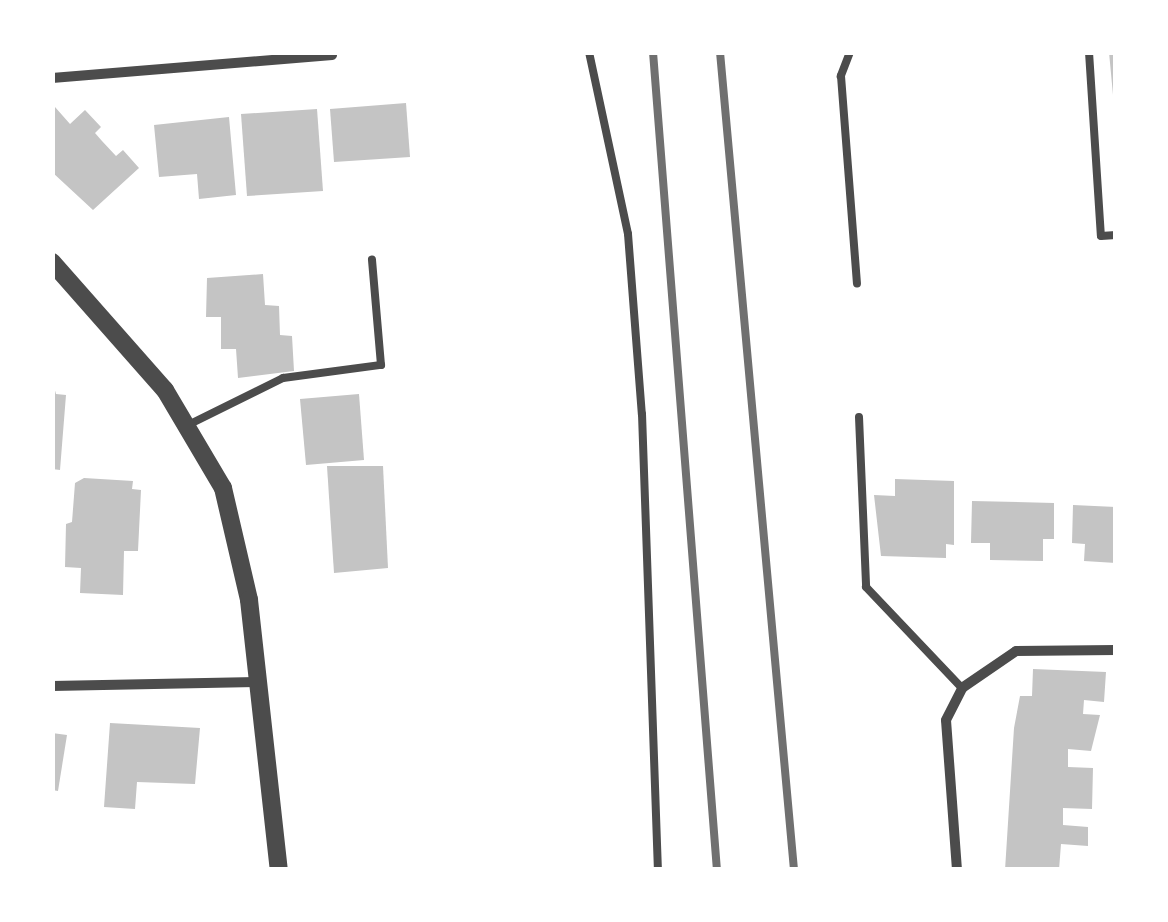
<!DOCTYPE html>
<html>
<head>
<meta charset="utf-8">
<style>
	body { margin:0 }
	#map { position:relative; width:1168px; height:922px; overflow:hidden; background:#fff; font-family:"Zilla Slab",serif }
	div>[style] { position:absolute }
	.building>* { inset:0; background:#c4c4c4 }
	.service>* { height:8px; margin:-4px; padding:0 4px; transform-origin:4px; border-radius:4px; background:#4c4c4c }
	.minor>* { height:10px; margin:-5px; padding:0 5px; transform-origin:5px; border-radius:5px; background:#4c4c4c }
	.tertiary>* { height:18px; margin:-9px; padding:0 9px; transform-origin:9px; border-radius:9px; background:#4c4c4c }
	.rail>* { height:8px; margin:-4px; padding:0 4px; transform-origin:4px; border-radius:4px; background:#707070 }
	span { translate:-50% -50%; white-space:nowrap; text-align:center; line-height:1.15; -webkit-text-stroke:10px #fff; paint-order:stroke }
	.frame { position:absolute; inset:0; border:55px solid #fff; pointer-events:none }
</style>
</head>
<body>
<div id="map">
	<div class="building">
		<div style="clip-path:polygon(1109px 52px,1116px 52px,1116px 95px,1113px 95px)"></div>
		<div style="clip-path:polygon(406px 103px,410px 157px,334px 162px,330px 109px)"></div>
		<div style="clip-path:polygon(55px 107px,70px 124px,85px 110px,101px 127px,95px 133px,102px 141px,116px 156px,123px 150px,139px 168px,93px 210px,52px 172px)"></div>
		<div style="clip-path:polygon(317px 109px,323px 191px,247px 196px,241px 114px)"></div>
		<div style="clip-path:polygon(229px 117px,236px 195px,199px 199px,197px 174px,159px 177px,154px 125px)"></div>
		<div style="clip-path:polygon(263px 274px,265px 305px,279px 306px,280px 335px,292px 336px,294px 371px,238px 378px,236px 349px,221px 349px,221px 317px,206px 317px,207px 278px)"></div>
		<div style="clip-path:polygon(52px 380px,56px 394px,66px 395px,60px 470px,52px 469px)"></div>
		<div style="clip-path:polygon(359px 394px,364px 460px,306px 465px,300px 399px)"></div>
		<div style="clip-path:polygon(327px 466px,383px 466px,388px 568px,334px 573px)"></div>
		<div style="clip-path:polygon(84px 478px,133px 481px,132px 489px,141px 490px,138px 551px,124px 551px,123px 595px,80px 593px,81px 568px,65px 567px,66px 524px,72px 522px,75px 483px)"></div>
		<div style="clip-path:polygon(895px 479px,954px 481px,954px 545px,946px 544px,946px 558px,881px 556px,874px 495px,895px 496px)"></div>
		<div style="clip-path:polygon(972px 501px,1054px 503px,1054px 539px,1043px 539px,1043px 561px,990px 560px,990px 543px,971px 543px)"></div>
		<div style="clip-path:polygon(1073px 505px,1116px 507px,1116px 563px,1084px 561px,1085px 544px,1072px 543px)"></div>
		<div style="clip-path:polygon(1033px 669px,1106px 672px,1104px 702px,1084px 700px,1083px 714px,1100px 715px,1091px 751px,1068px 749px,1068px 767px,1093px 768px,1092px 809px,1063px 808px,1063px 825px,1088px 827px,1088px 846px,1061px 844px,1059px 870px,1005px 870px,1014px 728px,1020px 696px,1032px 696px)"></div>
		<div style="clip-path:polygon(110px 723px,200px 728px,195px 784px,137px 782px,135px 809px,104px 807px)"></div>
		<div style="clip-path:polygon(52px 733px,67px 735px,58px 791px,52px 790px)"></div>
	</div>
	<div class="service">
		<div style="left:589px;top:52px;width:186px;rotate:77.9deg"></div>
		<div style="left:628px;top:234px;width:181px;rotate:85.6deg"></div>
		<div style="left:642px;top:414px;width:456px;rotate:88deg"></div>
		<div style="left:850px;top:52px;width:26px;rotate:111deg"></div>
		<div style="left:841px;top:76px;width:208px;rotate:85.6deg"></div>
		<div style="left:1089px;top:52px;width:184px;rotate:86.3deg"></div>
		<div style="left:1101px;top:236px;width:15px;rotate:-4deg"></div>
		<div style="left:859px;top:417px;width:170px;rotate:87.6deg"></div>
		<div style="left:866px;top:587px;width:139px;rotate:46.5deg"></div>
		<div style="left:188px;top:425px;width:106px;rotate:-26.3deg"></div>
		<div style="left:283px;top:378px;width:99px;rotate:-7.6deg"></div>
		<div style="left:381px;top:365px;width:106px;rotate:-94.9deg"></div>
	</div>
	<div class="minor">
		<div style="left:52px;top:78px;width:281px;rotate:-4.7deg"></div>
		<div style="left:52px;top:686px;width:208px;rotate:-1.1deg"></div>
		<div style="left:957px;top:870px;width:150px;rotate:-94.2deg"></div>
		<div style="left:946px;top:720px;width:36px;rotate:-63deg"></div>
		<div style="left:962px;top:688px;width:65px;rotate:-34.4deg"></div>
		<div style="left:1016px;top:651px;width:100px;rotate:-0.6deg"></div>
	</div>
	<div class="tertiary">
		<div style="left:52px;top:262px;width:171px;rotate:48.6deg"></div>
		<div style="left:165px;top:390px;width:114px;rotate:59.4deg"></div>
		<div style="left:223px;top:488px;width:115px;rotate:76.9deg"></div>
		<div style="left:249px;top:600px;width:272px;rotate:83.7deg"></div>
	</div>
	<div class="rail">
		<div style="left:653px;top:52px;width:820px;rotate:85.53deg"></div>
		<div style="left:720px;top:52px;width:821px;rotate:84.83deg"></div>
	</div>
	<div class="frame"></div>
</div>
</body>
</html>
